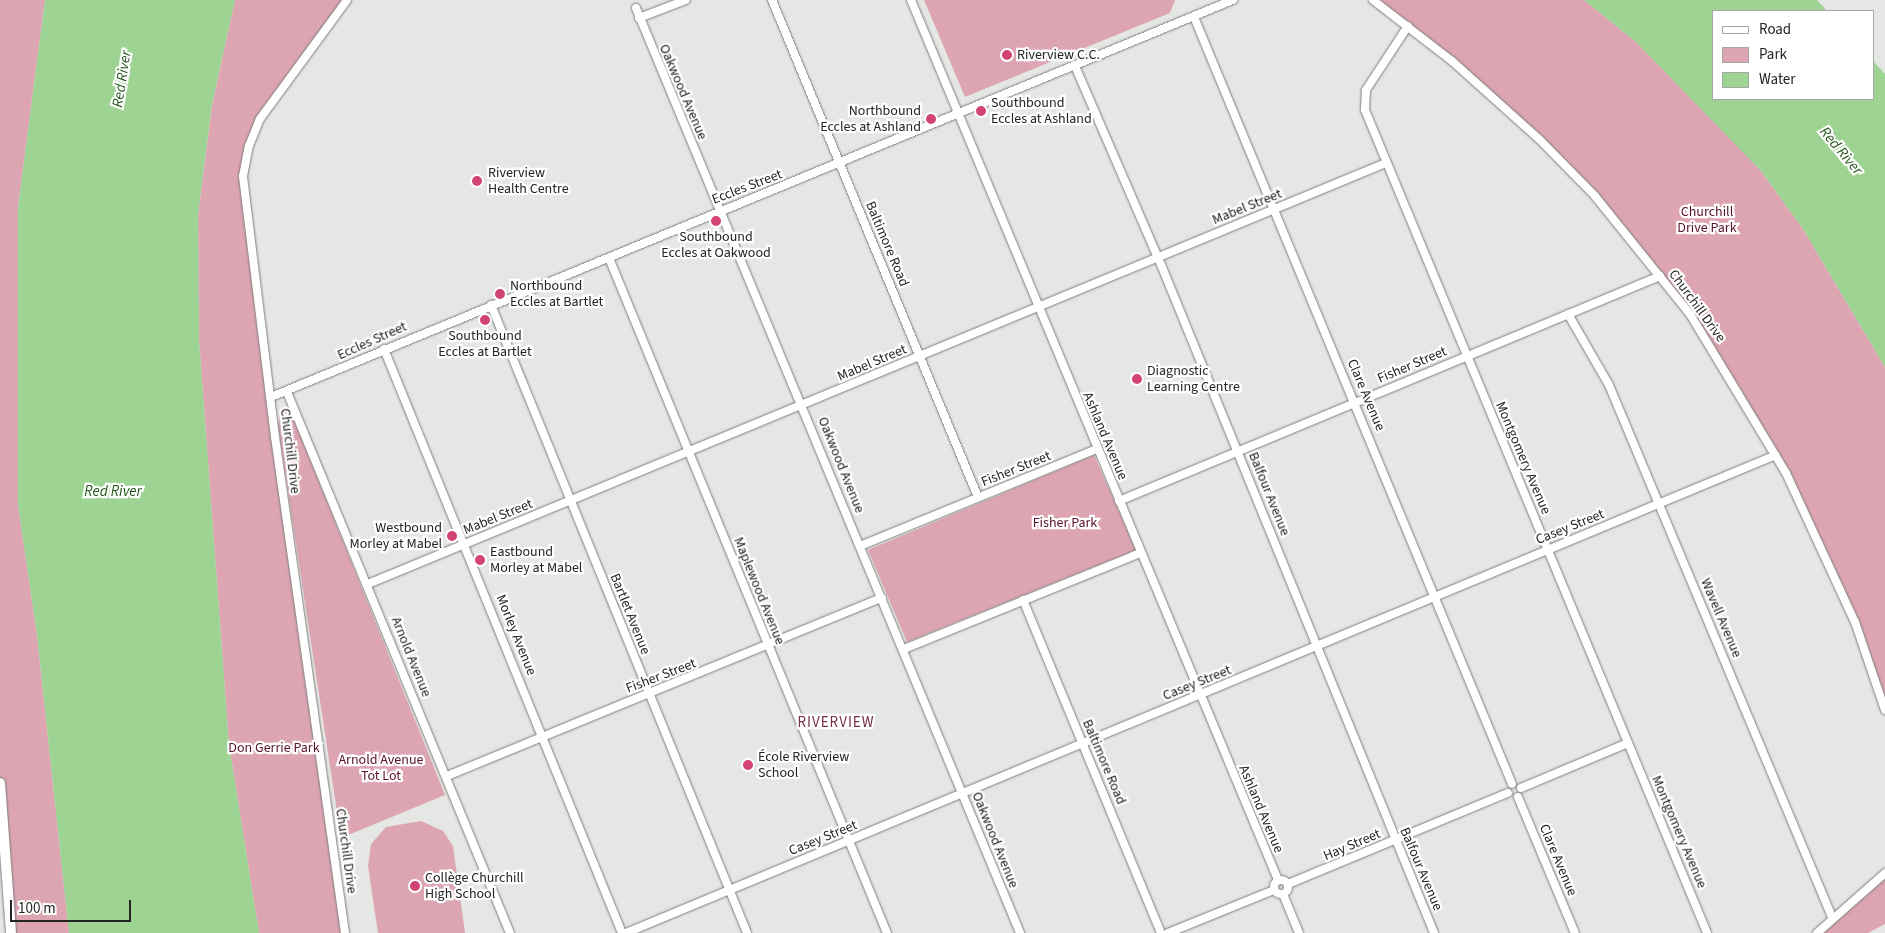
<!DOCTYPE html>
<html>
<head>
<meta charset="utf-8">
<style>
	body { margin:0 }
	#map { position:relative; width:1885px; height:933px; overflow:hidden; background:#e4e7e4; font-family:"Source Sans 3",sans-serif }
	div>[style] { position:absolute }
	.green>* { inset:0; background:#dda5b2 }
	.water>* { inset:0; background:#9dd393 }
	.roads { filter:drop-shadow(0 0 1px #7d7f7c) drop-shadow(0 0 1px #7d7f7c) }
	.street>* { height:8px; margin:-4px; padding:0 4px; transform-origin:4px; border-radius:4px; background:#fff }
	.street>.ring { margin:-4px; padding:0; box-sizing:content-box; background:none; border:8px solid #fff; border-radius:50% }
	.secondary>* { height:10px; margin:-5px; padding:0 5px; transform-origin:5px; border-radius:5px; background:#fff }
	.dots>* { width:14px; height:14px; translate:-50% -50%; box-sizing:border-box; border:2px solid #fff; border-radius:50% }
	span { translate:-50% -50%; white-space:nowrap; text-align:center; line-height:1.15; -webkit-text-stroke:4.5px #fff; paint-order:stroke }
	.poi-label { font-size:14px; color:#232423 }
	.left { translate:0 -50%; text-align:left }
	.right { translate:-100% -50%; text-align:right }
	.street-label { font-size:14px; color:#232423 }
	.park-label { font-size:14px; color:#5a122d }
	.water-label { font-size:15px; color:#225518; font-style:italic }
	.neighbourhood-label { font-size:15px; color:#783248; letter-spacing:1px }
	.legend { position:absolute; left:1712px; top:10px; width:162px; height:90px; box-sizing:border-box; background:#fff; border:1px solid #a7a7a7; margin:0; padding:6px 9px; list-style:none; font-size:15px; color:#232423 }
	.legend li { display:flex; align-items:center; gap:10px; height:25px }
	.legend b { width:25px; border:1px solid #a7a7a7 }
	.scale { position:absolute; left:10px; top:900px; width:121px; height:22px; box-sizing:border-box; border:2px solid #232423; border-top:0; padding-left:6px; font-size:15px; line-height:18px; white-space:nowrap; color:#232423; -webkit-text-stroke:4px #fff; paint-order:stroke }
</style>
</head>
<body>
<div id="map">
	<div class="green">
		<div style="clip-path:polygon(0 0,45px 0,18px 207px,18px 505px,37px 635px,69px 933px,12px 933px,0 783px)"></div>
		<div style="clip-path:polygon(235px 0,347px 0,260px 119px,243px 176px,345px 933px,259px 933px,229px 745px,199px 340px,198px 215px,212px 105px)"></div>
		<div style="clip-path:polygon(924px 0,1175px 0,1170px 13px,965px 97px)"></div>
		<div style="clip-path:polygon(1373px 0,1584px 0,1635px 41px,1702px 108px,1761px 171px,1803px 229px,1885px 367px,1885px 710px,1872px 667px,1786px 473px,1714px 350px,1595px 196px,1480px 85px)"></div>
		<div style="clip-path:polygon(289px 407px,445px 795px,341px 838px,278px 426px,280px 412px)"></div>
		<div style="clip-path:polygon(1094px 455px,1136px 550px,907px 642px,868px 550px)"></div>
		<div style="clip-path:polygon(421px 821px,443px 831px,453px 846px,465px 933px,378px 933px,368px 866px,371px 844px,386px 827px)"></div>
		<div style="clip-path:polygon(1885px 878px,1885px 924px,1868px 933px,1823px 933px)"></div>
	</div>
	<div class="water">
		<div style="clip-path:polygon(45px 0,235px 0,212px 104px,198px 215px,199px 340px,229px 745px,259px 933px,69px 933px,37px 635px,18px 505px,18px 207px)"></div>
		<div style="clip-path:polygon(1584px 0,1817px 0,1827px 11px,1714px 11px,1714px 99px,1874px 99px,1874px 62px,1885px 74px,1885px 367px,1803px 229px,1761px 171px,1635px 41px)"></div>
	</div>
	<div class="roads">
		<div class="street">
			<div style="left:772px;top:0;width:538px;rotate:67.49deg"></div>
			<div style="left:911px;top:0;width:953px;rotate:67.36deg"></div>
			<div style="left:1373px;top:0;width:100px;rotate:37.7deg"></div>
			<div style="left:1452px;top:61px;width:117px;rotate:41.9deg"></div>
			<div style="left:1539px;top:139px;width:80px;rotate:45.5deg"></div>
			<div style="left:1595px;top:196px;width:151px;rotate:51.2deg"></div>
			<div style="left:1690px;top:314px;width:186px;rotate:58.9deg"></div>
			<div style="left:1786px;top:473px;width:164px;rotate:65.2deg"></div>
			<div style="left:1855px;top:622px;width:93px;rotate:71.2deg"></div>
			<div style="left:636px;top:8px;width:1002px;rotate:67.45deg"></div>
			<div style="left:1194px;top:17px;width:830px;rotate:67.48deg"></div>
			<div style="left:639px;top:18px;width:50px;rotate:-21deg"></div>
			<div style="left:1408px;top:26px;width:77px;rotate:123.3deg"></div>
			<div style="left:1366px;top:90px;width:20px;rotate:93deg"></div>
			<div style="left:1365px;top:110px;width:891px;rotate:67.43deg"></div>
			<div style="left:1075px;top:66px;width:219px;rotate:66.6deg"></div>
			<div style="left:1162px;top:267px;width:719px;rotate:67.78deg"></div>
			<div style="left:609px;top:258px;width:730px;rotate:67.62deg"></div>
			<div style="left:491px;top:305px;width:678px;rotate:67.82deg"></div>
			<div style="left:1568px;top:314px;width:82px;rotate:60deg"></div>
			<div style="left:1609px;top:385px;width:577px;rotate:67.26deg"></div>
			<div style="left:384px;top:349px;width:631px;rotate:67.83deg"></div>
			<div style="left:287px;top:392px;width:585px;rotate:67.6deg"></div>
			<div style="left:271px;top:397px;width:1041px;rotate:-22.43deg"></div>
			<div style="left:1119px;top:501px;width:586px;rotate:-22.58deg"></div>
			<div style="left:860px;top:546px;width:256px;rotate:-22.3deg"></div>
			<div style="left:368px;top:584px;width:1102px;rotate:-22.47deg"></div>
			<div style="left:1023px;top:600px;width:360px;rotate:67.5deg"></div>
			<div style="left:904px;top:649px;width:255px;rotate:-22.1deg"></div>
			<div style="left:447px;top:776px;width:470px;rotate:-22.3deg"></div>
			<div style="left:1521px;top:788px;width:116px;rotate:-22.8deg"></div>
			<div style="left:1518px;top:797px;width:147px;rotate:67.3deg"></div>
			<div class="ring" style="left:1274px;top:880px;width:6px;height:6px"></div>
			<div style="left:1288px;top:884px;width:238px;rotate:-22.5deg"></div>
			<div style="left:1283px;top:894px;width:42px;rotate:67.7deg"></div>
			<div style="left:345px;top:933px;width:501px;rotate:-98.03deg"></div>
			<div style="left:275px;top:437px;width:263px;rotate:-97deg"></div>
			<div style="left:243px;top:176px;width:31px;rotate:-79deg"></div>
			<div style="left:249px;top:146px;width:29px;rotate:-68deg"></div>
			<div style="left:260px;top:119px;width:147px;rotate:-53.8deg"></div>
			<div style="left:626px;top:933px;width:1245px;rotate:-22.57deg"></div>
			<div style="left:1168px;top:933px;width:114px;rotate:-22.1deg"></div>
			<div style="left:1817px;top:933px;width:91px;rotate:-41.4deg"></div>
		</div>
		<div class="secondary">
			<div style="left:0;top:783px;width:150px;rotate:85.8deg"></div>
		</div>
	</div>
	<div class="dots">
		<div style="left:1007px;top:55px;background:#d14475"></div>
		<div style="left:981px;top:111px;background:#d14475"></div>
		<div style="left:931px;top:119px;background:#d14475"></div>
		<div style="left:477px;top:181px;background:#d14475"></div>
		<div style="left:716px;top:221px;background:#d14475"></div>
		<div style="left:500px;top:294px;background:#d14475"></div>
		<div style="left:485px;top:320px;background:#d14475"></div>
		<div style="left:1137px;top:379px;background:#d14475"></div>
		<div style="left:452px;top:536px;background:#d14475"></div>
		<div style="left:480px;top:560px;background:#d14475"></div>
		<div style="left:748px;top:765px;background:#d14475"></div>
		<div style="left:415px;top:886px;background:#d14475"></div>
	</div>
	<div class="poi-label">
		<span class="left" style="left:1017px;top:55px">Riverview C.C.</span>
		<span class="left" style="left:991px;top:111px">Southbound<br>Eccles at Ashland</span>
		<span class="right" style="left:921px;top:119px">Northbound<br>Eccles at Ashland</span>
		<span class="left" style="left:488px;top:181px">Riverview<br>Health Centre</span>
		<span style="left:716px;top:245px">Southbound<br>Eccles at Oakwood</span>
		<span class="left" style="left:510px;top:294px">Northbound<br>Eccles at Bartlet</span>
		<span style="left:485px;top:344px">Southbound<br>Eccles at Bartlet</span>
		<span class="left" style="left:1147px;top:379px">Diagnostic<br>Learning Centre</span>
		<span class="right" style="left:442px;top:536px">Westbound<br>Morley at Mabel</span>
		<span class="left" style="left:490px;top:560px">Eastbound<br>Morley at Mabel</span>
		<span class="left" style="left:758px;top:765px">École Riverview<br>School</span>
		<span class="left" style="left:425px;top:886px">Collège Churchill<br>High School</span>
	</div>
	<div class="street-label">
		<span style="left:683px;top:92px;rotate:67deg">Oakwood Avenue</span>
		<span style="left:747px;top:187px;rotate:-21deg">Eccles Street</span>
		<span style="left:1247px;top:207px;rotate:-22deg">Mabel Street</span>
		<span style="left:887px;top:244px;rotate:67deg">Baltimore Road</span>
		<span style="left:1697px;top:306px;rotate:54deg">Churchill Drive</span>
		<span style="left:372px;top:341px;rotate:-24deg">Eccles Street</span>
		<span style="left:872px;top:363px;rotate:-23deg">Mabel Street</span>
		<span style="left:1412px;top:365px;rotate:-23deg">Fisher Street</span>
		<span style="left:1366px;top:395px;rotate:67deg">Clare Avenue</span>
		<span style="left:1105px;top:436px;rotate:67deg">Ashland Avenue</span>
		<span style="left:290px;top:451px;rotate:83deg">Churchill Drive</span>
		<span style="left:1523px;top:458px;rotate:67deg">Montgomery Avenue</span>
		<span style="left:841px;top:465px;rotate:68deg">Oakwood Avenue</span>
		<span style="left:1016px;top:469px;rotate:-22deg">Fisher Street</span>
		<span style="left:1269px;top:494px;rotate:68deg">Balfour Avenue</span>
		<span style="left:498px;top:517px;rotate:-22deg">Mabel Street</span>
		<span style="left:1570px;top:527px;rotate:-22deg">Casey Street</span>
		<span style="left:759px;top:591px;rotate:68deg">Maplewood Avenue</span>
		<span style="left:630px;top:614px;rotate:68deg">Bartlet Avenue</span>
		<span style="left:1721px;top:618px;rotate:67deg">Wavell Avenue</span>
		<span style="left:516px;top:635px;rotate:68deg">Morley Avenue</span>
		<span style="left:411px;top:657px;rotate:68deg">Arnold Avenue</span>
		<span style="left:661px;top:676px;rotate:-21deg">Fisher Street</span>
		<span style="left:1197px;top:683px;rotate:-22deg">Casey Street</span>
		<span style="left:1104px;top:762px;rotate:67deg">Baltimore Road</span>
		<span style="left:1261px;top:809px;rotate:67deg">Ashland Avenue</span>
		<span style="left:1679px;top:832px;rotate:67deg">Montgomery Avenue</span>
		<span style="left:823px;top:838px;rotate:-22deg">Casey Street</span>
		<span style="left:995px;top:840px;rotate:68deg">Oakwood Avenue</span>
		<span style="left:1352px;top:845px;rotate:-23deg">Hay Street</span>
		<span style="left:346px;top:851px;rotate:82deg">Churchill Drive</span>
		<span style="left:1558px;top:860px;rotate:67deg">Clare Avenue</span>
		<span style="left:1421px;top:869px;rotate:67deg">Balfour Avenue</span>
	</div>
	<div class="park-label">
		<span style="left:1707px;top:220px">Churchill<br>Drive Park</span>
		<span style="left:1065px;top:523px">Fisher Park</span>
		<span style="left:274px;top:748px">Don Gerrie Park</span>
		<span style="left:381px;top:768px">Arnold Avenue<br>Tot Lot</span>
	</div>
	<div class="water-label">
		<span style="left:122px;top:79px;rotate:-81deg">Red River</span>
		<span style="left:1841px;top:151px;rotate:50deg">Red River</span>
		<span style="left:113px;top:492px">Red River</span>
	</div>
	<div class="neighbourhood-label">
		<span style="left:836px;top:723px">RIVERVIEW</span>
	</div>
	<ul class="legend">
	<li><b style="height:6px;background:#fff"></b>Road</li>
	<li><b style="height:14px;background:#dda5b2"></b>Park</li>
	<li><b style="height:14px;background:#9dd393"></b>Water</li>
	</ul>
	<div class="scale">100 m</div>
</div>
</body>
</html>
